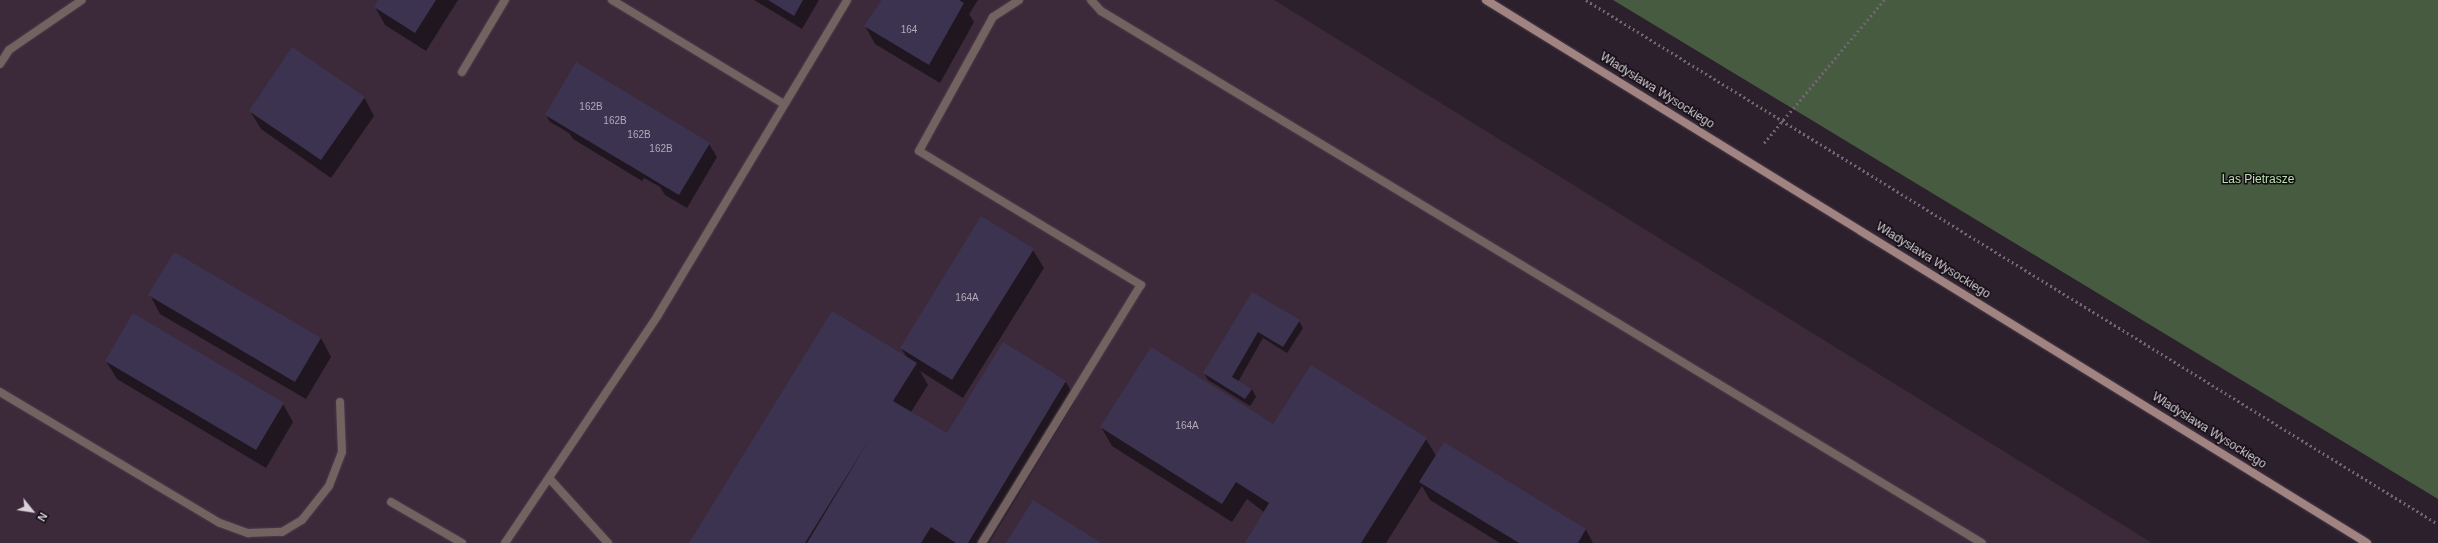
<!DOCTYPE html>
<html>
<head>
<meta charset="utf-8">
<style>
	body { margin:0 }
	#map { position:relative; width:2438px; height:543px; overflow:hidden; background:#2d202d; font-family:Helvetica,sans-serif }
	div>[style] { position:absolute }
	.built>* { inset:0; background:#3c2a3b }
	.forest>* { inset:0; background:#465b3f }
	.shadow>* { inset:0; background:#0007 }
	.building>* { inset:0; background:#3c3351 }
	.path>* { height:2.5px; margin-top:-1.25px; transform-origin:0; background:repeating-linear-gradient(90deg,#716671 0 2px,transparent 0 5px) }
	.roads { filter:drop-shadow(0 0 1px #493c49) drop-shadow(0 0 1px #493c49) }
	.lane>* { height:8px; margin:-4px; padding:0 4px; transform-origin:4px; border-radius:4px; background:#746260 }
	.secondary>* { height:8px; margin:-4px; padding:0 4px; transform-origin:4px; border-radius:4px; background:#a18481 }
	span { translate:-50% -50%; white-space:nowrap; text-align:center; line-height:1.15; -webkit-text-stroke:3px #120c12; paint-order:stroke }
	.number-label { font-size:10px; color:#b2aab8 }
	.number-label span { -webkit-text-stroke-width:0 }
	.street-label { font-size:12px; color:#dad1da }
	.park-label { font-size:12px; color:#b9e1ac }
	.north { position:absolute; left:12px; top:491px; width:40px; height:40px; -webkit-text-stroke:3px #120c12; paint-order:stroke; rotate:120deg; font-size:11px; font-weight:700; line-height:16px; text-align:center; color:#dad1da }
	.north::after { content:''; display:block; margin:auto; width:14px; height:18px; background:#dad1da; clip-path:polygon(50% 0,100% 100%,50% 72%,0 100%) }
</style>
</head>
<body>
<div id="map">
	<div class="built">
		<div style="clip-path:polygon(0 0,1274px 0,2152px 543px,0 543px)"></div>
	</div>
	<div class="forest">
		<div style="clip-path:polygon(1613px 0,2438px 0,2438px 499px)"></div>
	</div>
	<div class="shadow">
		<div style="clip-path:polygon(380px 0,458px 0,426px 51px,385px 25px,375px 7px)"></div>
		<div style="clip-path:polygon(754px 0,819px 0,802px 29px)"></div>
		<div style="clip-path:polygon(881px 0,978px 0,969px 14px,974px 22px,940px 83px,875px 44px,865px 26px)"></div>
		<div style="clip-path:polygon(364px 97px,374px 116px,331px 178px,261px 129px,250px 111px)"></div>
		<div style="clip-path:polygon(546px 115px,709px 144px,717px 157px,687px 208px,665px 195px,660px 187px,644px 178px,642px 181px,573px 139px,569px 133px,550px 122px)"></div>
		<div style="clip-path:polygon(1033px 250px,1044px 268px,963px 398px,920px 371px,928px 385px,911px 412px,948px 435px,1003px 344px,1066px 382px,1076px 400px,989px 543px,690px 543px,907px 358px,901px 348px)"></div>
		<div style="clip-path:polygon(1253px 294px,1299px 321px,1303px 328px,1287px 353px,1263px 338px,1238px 382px,1252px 389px,1256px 397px,1250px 406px,1208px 380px,1204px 373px)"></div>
		<div style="clip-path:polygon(150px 295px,321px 338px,331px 357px,306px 399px,160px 314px)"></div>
		<div style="clip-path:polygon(106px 361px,283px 404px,293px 422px,266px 468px,117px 379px)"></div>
		<div style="clip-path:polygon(1273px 425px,1426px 439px,1436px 456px,1444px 443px,1586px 530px,1593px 543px,1500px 543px,1430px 500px,1422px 486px,1386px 543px,1246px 543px,1264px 512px,1247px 499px,1232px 522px,1112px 446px,1101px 427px)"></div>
	</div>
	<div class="building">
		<div style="clip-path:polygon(378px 0,436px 0,415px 33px,374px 7px)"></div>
		<div style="clip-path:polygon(768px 0,803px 0,794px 16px)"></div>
		<div style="clip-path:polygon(881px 0,959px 0,964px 3px,929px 65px,864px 26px)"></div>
		<div style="clip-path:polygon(292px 47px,365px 97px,321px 160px,249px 111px)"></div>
		<div style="clip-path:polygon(576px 62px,710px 143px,679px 195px,545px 115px)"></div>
		<div style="clip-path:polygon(981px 216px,1034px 249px,952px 380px,900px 348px)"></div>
		<div style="clip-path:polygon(174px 252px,321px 338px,295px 382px,148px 295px)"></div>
		<div style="clip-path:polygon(1252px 292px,1300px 320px,1283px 347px,1258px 332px,1232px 377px,1252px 389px,1245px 399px,1203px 373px)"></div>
		<div style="clip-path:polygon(832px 311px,917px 363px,893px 401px,947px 433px,1003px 342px,1066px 381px,968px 543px,956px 543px,931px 527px,921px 543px,807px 543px,869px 440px,805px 543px,689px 543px)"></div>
		<div style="clip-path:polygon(133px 313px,284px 403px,256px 450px,105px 361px)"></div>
		<div style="clip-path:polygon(1151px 347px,1273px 424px,1311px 365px,1427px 438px,1361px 543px,1245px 543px,1269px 503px,1236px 482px,1222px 504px,1100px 427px)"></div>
		<div style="clip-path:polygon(1444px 442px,1586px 529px,1578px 543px,1519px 543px,1419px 482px)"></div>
		<div style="clip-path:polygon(1033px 500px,1093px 538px,1101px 543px,1006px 543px)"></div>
	</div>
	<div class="path">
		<div style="left:1586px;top:0;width:1000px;rotate:31.59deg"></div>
		<div style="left:1764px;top:143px;width:187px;rotate:-50deg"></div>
	</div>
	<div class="roads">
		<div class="lane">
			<div style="left:612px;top:0;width:201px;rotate:31.2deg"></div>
			<div style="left:1091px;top:0;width:15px;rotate:48deg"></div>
			<div style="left:1101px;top:11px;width:1029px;rotate:31.13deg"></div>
			<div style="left:0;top:64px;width:17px;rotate:-57deg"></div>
			<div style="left:9px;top:50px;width:88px;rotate:-34.4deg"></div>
			<div style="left:462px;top:72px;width:84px;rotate:-59.2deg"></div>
			<div style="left:0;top:392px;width:256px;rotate:30.8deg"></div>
			<div style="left:220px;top:523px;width:30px;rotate:20deg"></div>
			<div style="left:248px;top:533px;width:34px;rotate:-2deg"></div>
			<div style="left:282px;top:532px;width:23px;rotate:-31deg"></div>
			<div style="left:302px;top:520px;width:43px;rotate:-51.5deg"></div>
			<div style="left:329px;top:486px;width:36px;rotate:-69deg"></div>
			<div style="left:342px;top:452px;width:50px;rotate:-92.3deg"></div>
			<div style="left:549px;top:478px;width:88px;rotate:47.8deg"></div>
			<div style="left:391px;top:502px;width:82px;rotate:30deg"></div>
			<div style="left:505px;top:543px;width:275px;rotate:-56.1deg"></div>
			<div style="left:658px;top:315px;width:367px;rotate:-59deg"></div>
			<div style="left:982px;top:543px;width:303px;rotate:-58.4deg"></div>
			<div style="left:1141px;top:285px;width:259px;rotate:-148.9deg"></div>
			<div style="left:919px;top:151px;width:153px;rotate:-61.1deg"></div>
			<div style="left:993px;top:17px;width:31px;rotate:-33deg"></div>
		</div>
		<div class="secondary">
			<div style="left:1486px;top:0;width:1035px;rotate:31.65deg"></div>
		</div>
	</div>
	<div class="number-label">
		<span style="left:909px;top:30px">164</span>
		<span style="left:591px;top:107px">162B</span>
		<span style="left:615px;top:121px">162B</span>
		<span style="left:639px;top:135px">162B</span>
		<span style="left:661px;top:149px">162B</span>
		<span style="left:967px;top:298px">164A</span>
		<span style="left:1187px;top:426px">164A</span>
	</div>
	<div class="street-label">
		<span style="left:1657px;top:91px;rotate:32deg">Władysława Wysockiego</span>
		<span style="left:1933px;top:261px;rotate:32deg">Władysława Wysockiego</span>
		<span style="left:2209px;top:431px;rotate:32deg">Władysława Wysockiego</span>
	</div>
	<div class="park-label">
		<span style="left:2258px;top:180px">Las Pietrasze</span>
	</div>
	<div class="north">N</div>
</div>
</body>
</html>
